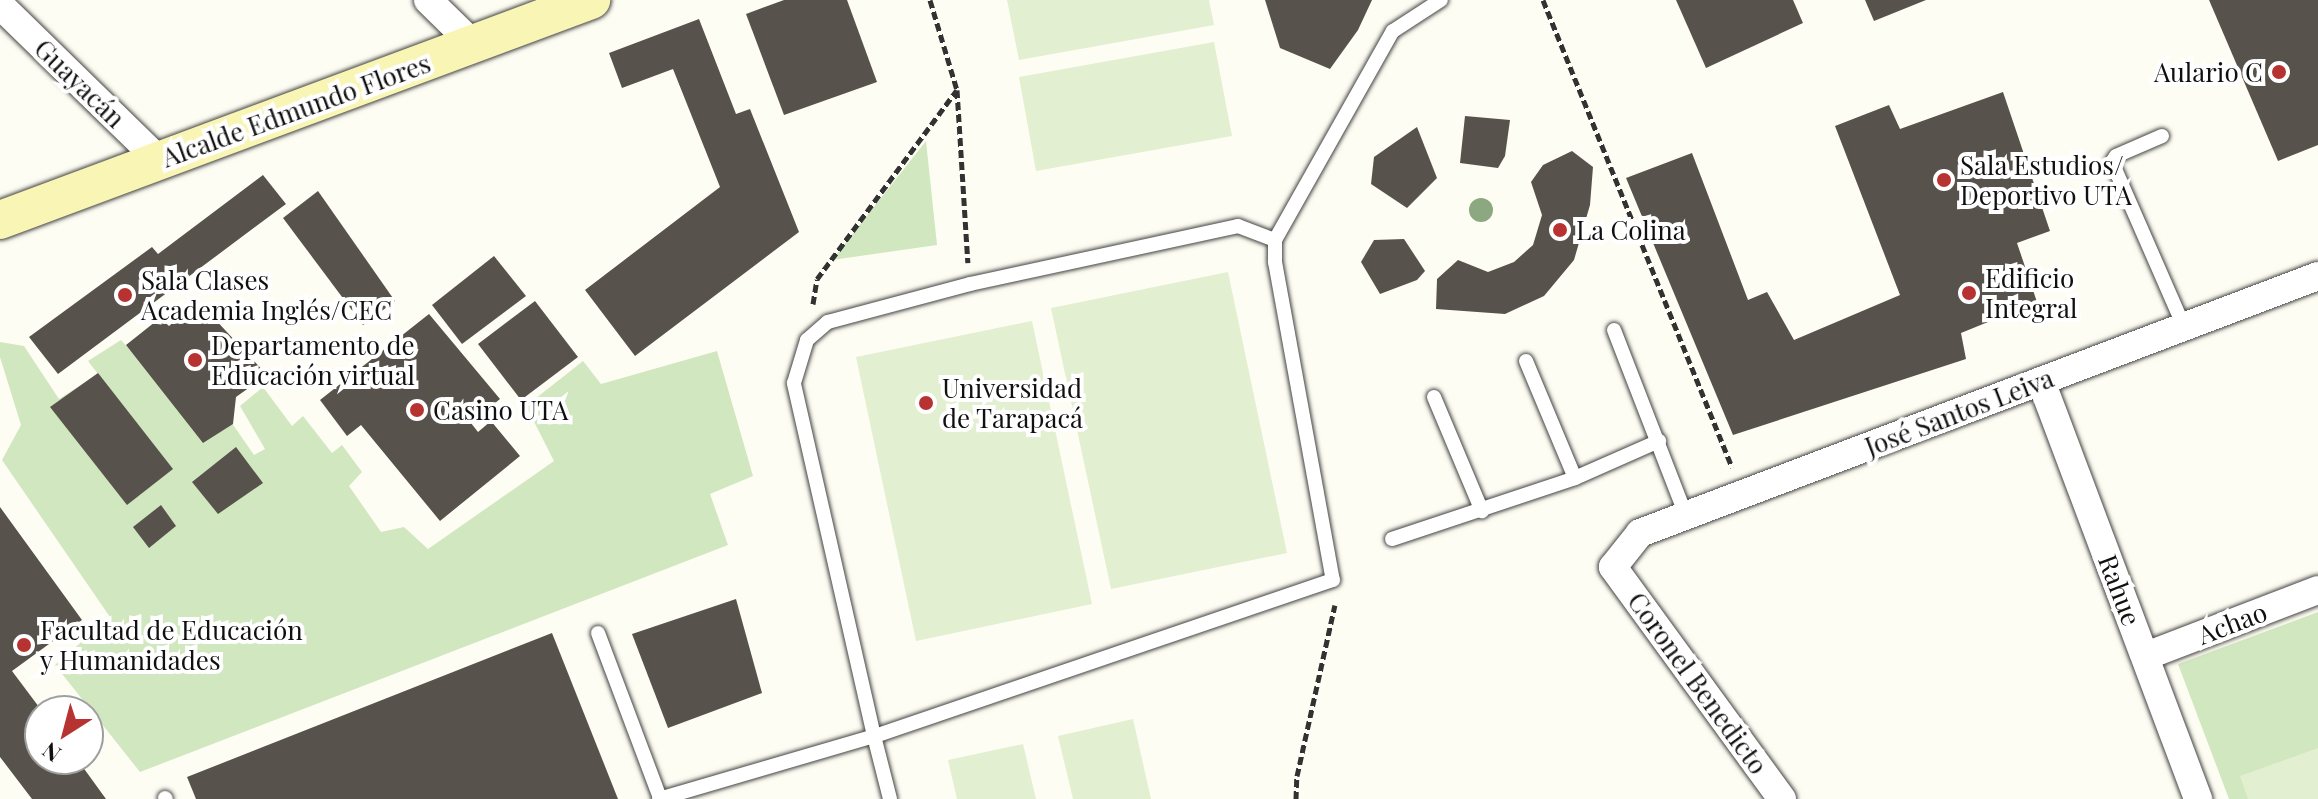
<!DOCTYPE html>
<html>
<head>
<meta charset="utf-8">
<style>
	body { margin:0 }
	#map { position:relative; width:2318px; height:799px; overflow:hidden; background:#fefdf3; font-family:"Playfair Display",serif }
	div>[style] { position:absolute }
	.green>* { inset:0; background:#d1e7bf }
	.pitch>* { inset:0; background:#e2efd0 }
	.building>* { inset:0; background:#58524d }
	.path>* { height:5px; margin-top:-2.5px; transform-origin:0; background:repeating-linear-gradient(90deg,#323232 0 8px,transparent 0 12px) }
	.roads { filter:drop-shadow(0 0 2px #434343) drop-shadow(0 0 2px #434343) }
	.lane>* { height:14px; margin:-7px; padding:0 7px; transform-origin:7px; border-radius:7px; background:#fff }
	.street>* { height:28px; margin:-14px; padding:0 14px; transform-origin:14px; border-radius:14px; background:#fff }
	.secondary>* { height:38px; margin:-19px; padding:0 19px; transform-origin:19px; border-radius:19px; background:#f9f5b4 }
	.trees>* { width:24px; height:24px; margin:-12px; border-radius:50%; background:#8ca881 }
	.dots>* { width:22px; height:22px; translate:-50% -50%; box-sizing:border-box; border:4px solid #fff; border-radius:50% }
	span { translate:-50% -50%; white-space:nowrap; text-align:center; line-height:1.15; -webkit-text-stroke:8px #fff; paint-order:stroke }
	.poi-label { font-size:26px; color:#101010 }
	.right { translate:-100% -50%; text-align:right }
	.left { translate:0 -50%; text-align:left }
	.street-label { font-size:26px; color:#101010 }
	.north { position:absolute; left:24px; top:695px; width:80px; height:80px; box-sizing:border-box; background:#fff; border:2px solid #9f9f9f; border-radius:50%; rotate:216deg; font-size:22px; font-weight:700; line-height:32px; text-align:center; color:#101010 }
	.north::after { content:''; display:block; margin:auto; width:28px; height:36px; background:#b63331; clip-path:polygon(50% 0,100% 100%,50% 72%,0 100%) }
</style>
</head>
<body>
<div id="map">
	<div class="green">
		<div style="clip-path:polygon(926px 141px,937px 245px,832px 260px)"></div>
		<div style="clip-path:polygon(121px 340px,152px 374px,220px 406px,254px 455px,265px 449px,240px 406px,263px 387px,292px 426px,303px 416px,332px 453px,342px 445px,362px 472px,349px 486px,381px 532px,404px 527px,428px 549px,554px 461px,526px 406px,583px 361px,601px 384px,717px 351px,753px 476px,710px 494px,728px 545px,140px 772px,55px 665px,110px 617px,2px 460px,21px 425px,0 357px,0 342px,24px 346px,59px 399px,98px 374px,88px 361px)"></div>
		<div style="clip-path:polygon(2318px 612px,2318px 799px,2229px 799px,2178px 664px)"></div>
	</div>
	<div class="pitch">
		<div style="clip-path:polygon(1007px 0,1209px 0,1214px 25px,1019px 60px)"></div>
		<div style="clip-path:polygon(1214px 42px,1232px 136px,1036px 171px,1019px 77px)"></div>
		<div style="clip-path:polygon(1228px 272px,1287px 553px,1111px 589px,1051px 308px)"></div>
		<div style="clip-path:polygon(1032px 321px,1092px 604px,916px 641px,856px 357px)"></div>
		<div style="clip-path:polygon(1133px 719px,1151px 799px,1073px 799px,1058px 736px)"></div>
		<div style="clip-path:polygon(1023px 744px,1036px 799px,957px 799px,948px 760px)"></div>
		<div style="clip-path:polygon(2318px 748px,2318px 799px,2248px 799px,2240px 776px)"></div>
	</div>
	<div class="building">
		<div style="clip-path:polygon(784px 0,847px 0,877px 82px,784px 115px,746px 14px)"></div>
		<div style="clip-path:polygon(1265px 0,1372px 0,1358px 30px,1330px 69px,1280px 48px)"></div>
		<div style="clip-path:polygon(1676px 0,1793px 0,1803px 23px,1706px 68px)"></div>
		<div style="clip-path:polygon(1865px 0,1926px 0,1874px 21px)"></div>
		<div style="clip-path:polygon(2209px 0,2318px 0,2318px 145px,2278px 161px)"></div>
		<div style="clip-path:polygon(699px 19px,736px 114px,750px 109px,799px 232px,635px 356px,585px 290px,720px 187px,673px 69px,622px 88px,609px 53px)"></div>
		<div style="clip-path:polygon(2003px 92px,2050px 231px,2017px 243px,2037px 302px,1961px 333px,1966px 359px,1733px 435px,1626px 178px,1692px 153px,1748px 300px,1767px 292px,1794px 340px,1900px 295px,1835px 126px,1889px 105px,1900px 129px)"></div>
		<div style="clip-path:polygon(1465px 116px,1510px 120px,1505px 156px,1498px 168px,1460px 163px)"></div>
		<div style="clip-path:polygon(1417px 127px,1437px 178px,1407px 208px,1371px 184px,1374px 157px)"></div>
		<div style="clip-path:polygon(1572px 151px,1593px 167px,1590px 205px,1574px 260px,1544px 296px,1505px 314px,1436px 309px,1437px 279px,1458px 260px,1488px 272px,1514px 262px,1533px 245px,1542px 215px,1531px 182px,1543px 165px)"></div>
		<div style="clip-path:polygon(263px 175px,286px 204px,58px 374px,29px 337px,152px 247px,158px 254px)"></div>
		<div style="clip-path:polygon(318px 191px,395px 301px,363px 325px,283px 218px)"></div>
		<div style="clip-path:polygon(1404px 239px,1425px 271px,1417px 280px,1380px 294px,1361px 262px,1374px 240px)"></div>
		<div style="clip-path:polygon(494px 256px,526px 296px,462px 344px,432px 305px)"></div>
		<div style="clip-path:polygon(535px 301px,578px 357px,521px 400px,478px 344px)"></div>
		<div style="clip-path:polygon(195px 304px,212px 316px,267px 375px,236px 397px,233px 424px,203px 443px,126px 345px,160px 318px,169px 326px)"></div>
		<div style="clip-path:polygon(429px 314px,500px 399px,471px 423px,478px 432px,491px 421px,520px 456px,440px 521px,361px 425px,347px 436px,320px 400px)"></div>
		<div style="clip-path:polygon(98px 373px,173px 469px,127px 505px,50px 407px)"></div>
		<div style="clip-path:polygon(236px 447px,263px 483px,218px 514px,192px 482px)"></div>
		<div style="clip-path:polygon(161px 505px,176px 526px,149px 548px,133px 527px)"></div>
		<div style="clip-path:polygon(0 507px,82px 620px,12px 671px,42px 711px,40px 759px,77px 759px,106px 799px,32px 799px,0 757px)"></div>
		<div style="clip-path:polygon(736px 599px,762px 693px,668px 728px,632px 634px)"></div>
		<div style="clip-path:polygon(552px 633px,618px 799px,196px 799px,187px 777px)"></div>
	</div>
	<div class="path">
		<div style="left:930px;top:0;width:94px;rotate:73.3deg"></div>
		<div style="left:957px;top:90px;width:173px;rotate:86.4deg"></div>
		<div style="left:1543px;top:0;width:504px;rotate:67.97deg"></div>
		<div style="left:813px;top:304px;width:25px;rotate:-81deg"></div>
		<div style="left:817px;top:279px;width:235px;rotate:-53.5deg"></div>
		<div style="left:1296px;top:799px;width:23px;rotate:-88deg"></div>
		<div style="left:1297px;top:776px;width:175px;rotate:-77.5deg"></div>
	</div>
	<div class="roads">
		<div class="lane">
			<div style="left:2162px;top:136px;width:50px;rotate:156.5deg"></div>
			<div style="left:2116px;top:156px;width:7px;rotate:124deg"></div>
			<div style="left:2112px;top:162px;width:180px;rotate:66.4deg"></div>
			<div style="left:1238px;top:226px;width:40px;rotate:21deg"></div>
			<div style="left:1275px;top:240px;width:22px;rotate:90deg"></div>
			<div style="left:1275px;top:262px;width:323px;rotate:79.7deg"></div>
			<div style="left:1333px;top:580px;width:485px;rotate:161.2deg"></div>
			<div style="left:874px;top:736px;width:362px;rotate:-102.8deg"></div>
			<div style="left:794px;top:383px;width:45px;rotate:-73.2deg"></div>
			<div style="left:807px;top:340px;width:28px;rotate:-41deg"></div>
			<div style="left:828px;top:322px;width:147px;rotate:-15deg"></div>
			<div style="left:970px;top:284px;width:274px;rotate:-12.2deg"></div>
			<div style="left:1275px;top:240px;width:240px;rotate:-60.6deg"></div>
			<div style="left:1393px;top:31px;width:57px;rotate:-32.9deg"></div>
			<div style="left:1614px;top:330px;width:199px;rotate:68.8deg"></div>
			<div style="left:1526px;top:361px;width:127px;rotate:67.3deg"></div>
			<div style="left:1434px;top:397px;width:124px;rotate:67.2deg"></div>
			<div style="left:1392px;top:539px;width:193px;rotate:-18.4deg"></div>
			<div style="left:1575px;top:478px;width:92px;rotate:-23.8deg"></div>
			<div style="left:598px;top:633px;width:176px;rotate:69.4deg"></div>
			<div style="left:165px;top:798px;width:1px;rotate:45deg"></div>
			<div style="left:659px;top:799px;width:224px;rotate:-16.3deg"></div>
			<div style="left:874px;top:736px;width:65px;rotate:75.7deg"></div>
		</div>
		<div class="street">
			<div style="left:428px;top:0;width:63px;rotate:44.4deg"></div>
			<div style="left:0;top:5px;width:223px;rotate:44.3deg"></div>
			<div style="left:2041px;top:381px;width:447px;rotate:69.4deg"></div>
			<div style="left:2146px;top:656px;width:184px;rotate:-21deg"></div>
			<div style="left:1782px;top:799px;width:287px;rotate:-126.1deg"></div>
			<div style="left:1613px;top:567px;width:43px;rotate:-51.5deg"></div>
			<div style="left:1640px;top:533px;width:725px;rotate:-20.76deg"></div>
		</div>
		<div class="secondary">
			<div style="left:0;top:220px;width:631px;rotate:-20.42deg"></div>
		</div>
	</div>
	<div class="trees">
		<div style="left:1481px;top:210px"></div>
	</div>
	<div class="dots">
		<div style="left:2279px;top:72px;background:#b63331"></div>
		<div style="left:1944px;top:180px;background:#b63331"></div>
		<div style="left:1560px;top:230px;background:#b63331"></div>
		<div style="left:1969px;top:293px;background:#b63331"></div>
		<div style="left:125px;top:295px;background:#b63331"></div>
		<div style="left:195px;top:360px;background:#b63331"></div>
		<div style="left:926px;top:403px;background:#b63331"></div>
		<div style="left:417px;top:410px;background:#b63331"></div>
		<div style="left:24px;top:645px;background:#b63331"></div>
	</div>
	<div class="poi-label">
		<span class="right" style="left:2263px;top:72px">Aulario C</span>
		<span class="left" style="left:1960px;top:180px">Sala Estudios/<br>Deportivo UTA</span>
		<span class="left" style="left:1576px;top:230px">La Colina</span>
		<span class="left" style="left:1985px;top:293px">Edificio<br>Integral</span>
		<span class="left" style="left:141px;top:295px">Sala Clases<br>Academia Inglés/CEC</span>
		<span class="left" style="left:211px;top:360px">Departamento de<br>Educación virtual</span>
		<span class="left" style="left:942px;top:403px">Universidad<br>de Tarapacá</span>
		<span class="left" style="left:433px;top:410px">Casino UTA</span>
		<span class="left" style="left:40px;top:645px">Facultad de Educación<br>y Humanidades</span>
	</div>
	<div class="street-label">
		<span style="left:80px;top:83px;rotate:44deg">Guayacán</span>
		<span style="left:296px;top:110px;rotate:-20deg">Alcalde Edmundo Flores</span>
		<span style="left:1959px;top:412px;rotate:-21deg">José Santos Leiva</span>
		<span style="left:2120px;top:590px;rotate:69deg">Rahue</span>
		<span style="left:2232px;top:623px;rotate:-21deg">Achao</span>
		<span style="left:1698px;top:683px;rotate:54deg">Coronel Benedicto</span>
	</div>
	<div class="north">N</div>
</div>
</body>
</html>
